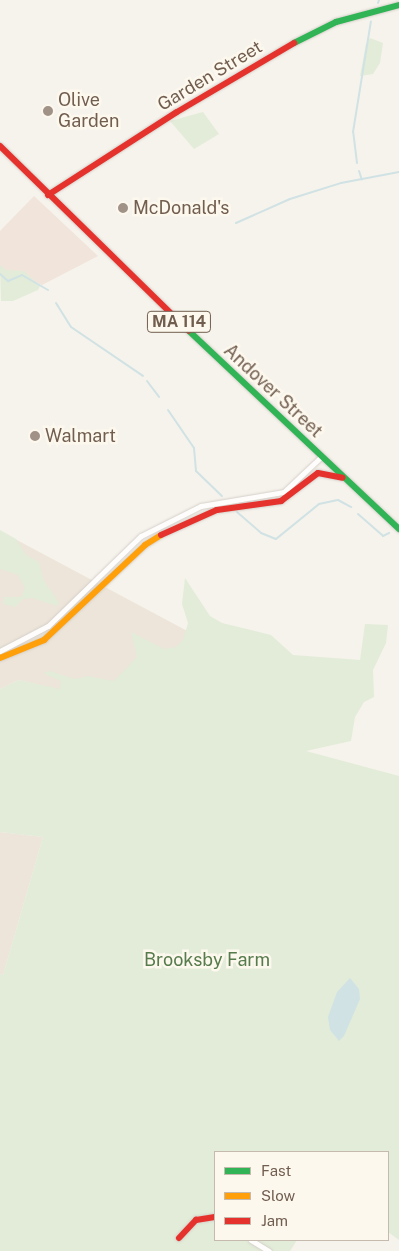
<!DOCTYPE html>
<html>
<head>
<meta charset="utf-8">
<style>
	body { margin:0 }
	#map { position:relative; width:399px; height:1251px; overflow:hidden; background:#f6f3ec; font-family:"Public Sans",sans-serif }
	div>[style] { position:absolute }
	.residential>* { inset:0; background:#ede5d9 }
	.commercial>* { inset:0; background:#f0e4db }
	.green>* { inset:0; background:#e2ecd8 }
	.water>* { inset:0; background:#d0e2e4 }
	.stream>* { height:2px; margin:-1px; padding:0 1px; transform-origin:1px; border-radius:1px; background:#d0e2e4 }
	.roads { filter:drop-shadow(0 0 1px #d4cfc9) drop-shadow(0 0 1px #d4cfc9) }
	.street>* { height:4.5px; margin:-2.25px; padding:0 2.25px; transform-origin:2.25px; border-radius:2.25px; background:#fefdfc }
	.fast>* { height:6px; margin:-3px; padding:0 3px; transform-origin:3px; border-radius:3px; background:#30b455 }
	.slow>* { height:6px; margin:-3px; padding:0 3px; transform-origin:3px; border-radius:3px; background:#ff9f0a }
	.jam>* { height:6px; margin:-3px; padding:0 3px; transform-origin:3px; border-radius:3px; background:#e5322d }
	.dots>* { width:14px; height:14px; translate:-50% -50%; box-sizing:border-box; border:2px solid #fdf8ee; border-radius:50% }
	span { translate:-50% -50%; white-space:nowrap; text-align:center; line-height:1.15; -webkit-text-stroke:5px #fdf8ee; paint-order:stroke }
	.shield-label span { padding:1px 4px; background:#fdf8ee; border:1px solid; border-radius:4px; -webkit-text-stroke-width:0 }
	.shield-label { font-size:16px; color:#715e4f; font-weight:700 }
	.street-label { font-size:18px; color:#715e4f }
	.poi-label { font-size:18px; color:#715e4f }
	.left { translate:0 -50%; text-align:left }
	.park-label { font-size:18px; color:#567b4c }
	.legend { position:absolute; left:214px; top:1151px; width:175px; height:90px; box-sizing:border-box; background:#fdf8ee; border:1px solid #c5baae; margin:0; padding:6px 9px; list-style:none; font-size:15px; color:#715e4f }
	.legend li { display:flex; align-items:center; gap:10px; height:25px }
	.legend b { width:25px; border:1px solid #c5baae }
</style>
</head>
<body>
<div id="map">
	<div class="residential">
		<div style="clip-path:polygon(0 531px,191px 633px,178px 719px,19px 680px,0 689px)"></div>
		<div style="clip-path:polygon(0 832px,43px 837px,3px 975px,0 974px)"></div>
	</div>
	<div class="commercial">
		<div style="clip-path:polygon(34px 196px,98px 256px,42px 285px,22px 275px,0 274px,0 231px)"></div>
	</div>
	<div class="green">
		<div style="clip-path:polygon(370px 38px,383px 43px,380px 63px,373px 74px,360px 76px,366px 44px)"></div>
		<div style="clip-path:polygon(203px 112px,219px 134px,194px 149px,170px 121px)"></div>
		<div style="clip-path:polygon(0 265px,6px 270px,24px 271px,40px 286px,38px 290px,13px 301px,1px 301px)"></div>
		<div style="clip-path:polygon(0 530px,16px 539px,26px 555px,39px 562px,44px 581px,59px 602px,57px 606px,32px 598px,23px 599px,15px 607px,3px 604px,4px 597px,21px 597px,25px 588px,18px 575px,0 569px)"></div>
		<div style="clip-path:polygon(185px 578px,210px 616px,222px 623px,271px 635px,293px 655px,360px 660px,365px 624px,388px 625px,386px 643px,373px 670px,374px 697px,364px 702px,355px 717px,351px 741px,306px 751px,399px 776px,399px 1240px,388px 1232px,388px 1152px,215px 1152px,215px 1240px,297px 1240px,290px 1251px,0 1251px,0 974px,3px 975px,43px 837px,0 832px,0 689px,19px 680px,60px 689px,61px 681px,43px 673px,50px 671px,75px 679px,88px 676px,114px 681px,137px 657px,131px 632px,164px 649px,176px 647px,183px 640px,188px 623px,182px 604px)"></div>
	</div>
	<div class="water">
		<div style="clip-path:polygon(350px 978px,359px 989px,360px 999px,344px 1036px,339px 1041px,330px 1030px,328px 1017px,337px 992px)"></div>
	</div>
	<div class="stream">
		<div style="left:378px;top:3px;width:3px;rotate:-72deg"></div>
		<div style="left:357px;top:163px;width:31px;rotate:-97deg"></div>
		<div style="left:353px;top:132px;width:112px;rotate:-80.8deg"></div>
		<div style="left:359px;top:171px;width:9px;rotate:72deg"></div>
		<div style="left:236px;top:223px;width:59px;rotate:-24deg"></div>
		<div style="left:290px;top:199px;width:53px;rotate:-17.4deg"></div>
		<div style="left:341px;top:183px;width:59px;rotate:-10.7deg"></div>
		<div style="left:0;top:274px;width:11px;rotate:41deg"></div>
		<div style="left:8px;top:281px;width:15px;rotate:-23deg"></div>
		<div style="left:22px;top:275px;width:30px;rotate:30deg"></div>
		<div style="left:56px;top:303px;width:28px;rotate:58deg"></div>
		<div style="left:71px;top:327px;width:87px;rotate:34.2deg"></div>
		<div style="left:147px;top:381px;width:20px;rotate:53deg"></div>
		<div style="left:168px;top:410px;width:46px;rotate:55.6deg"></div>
		<div style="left:194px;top:448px;width:23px;rotate:85deg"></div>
		<div style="left:196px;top:471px;width:36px;rotate:44deg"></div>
		<div style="left:237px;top:512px;width:32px;rotate:41deg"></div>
		<div style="left:261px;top:533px;width:16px;rotate:22deg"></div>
		<div style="left:276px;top:539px;width:55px;rotate:-39.1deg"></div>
		<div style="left:319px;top:504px;width:19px;rotate:-12deg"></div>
		<div style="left:338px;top:500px;width:15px;rotate:28deg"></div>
		<div style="left:358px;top:514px;width:33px;rotate:41deg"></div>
		<div style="left:383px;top:536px;width:7px;rotate:-27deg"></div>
	</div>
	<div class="roads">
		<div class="street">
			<div style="left:0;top:651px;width:54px;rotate:-27.5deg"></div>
			<div style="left:48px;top:626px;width:129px;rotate:-44.1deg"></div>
			<div style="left:141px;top:536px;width:67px;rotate:-26.6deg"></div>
			<div style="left:201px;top:506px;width:84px;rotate:-9.6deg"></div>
			<div style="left:284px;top:492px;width:51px;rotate:-43.4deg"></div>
			<div style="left:251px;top:1240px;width:21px;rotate:31deg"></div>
		</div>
		<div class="fast">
			<div style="left:294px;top:43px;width:47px;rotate:-26.6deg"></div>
			<div style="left:336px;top:22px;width:65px;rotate:-15.1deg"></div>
			<div style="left:189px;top:331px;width:289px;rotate:43.3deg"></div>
		</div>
		<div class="slow">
			<div style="left:0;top:658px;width:48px;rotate:-22.2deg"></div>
			<div style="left:44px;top:640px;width:139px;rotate:-43.2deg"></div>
			<div style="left:145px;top:545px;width:19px;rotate:-32deg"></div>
		</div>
		<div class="jam">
			<div style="left:0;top:146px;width:264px;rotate:44.4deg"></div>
			<div style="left:48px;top:195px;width:153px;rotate:-32.8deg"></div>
			<div style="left:177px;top:112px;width:136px;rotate:-30.5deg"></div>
			<div style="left:161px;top:535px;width:61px;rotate:-24.1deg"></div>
			<div style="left:217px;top:510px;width:65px;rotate:-8deg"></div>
			<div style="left:281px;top:501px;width:46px;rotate:-37.1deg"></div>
			<div style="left:318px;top:473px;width:25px;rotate:11deg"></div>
			<div style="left:179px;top:1238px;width:25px;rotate:-47deg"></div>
			<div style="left:196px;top:1220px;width:19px;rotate:-9deg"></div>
		</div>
	</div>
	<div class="dots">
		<div style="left:48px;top:111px;background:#a09286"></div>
		<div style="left:123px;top:208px;background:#a09286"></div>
		<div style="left:35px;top:436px;background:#a09286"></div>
	</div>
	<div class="shield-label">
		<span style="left:179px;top:322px">MA 114</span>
	</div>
	<div class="street-label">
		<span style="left:210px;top:76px;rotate:-31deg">Garden Street</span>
		<span style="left:273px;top:391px;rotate:43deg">Andover Street</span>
	</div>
	<div class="poi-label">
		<span class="left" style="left:58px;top:111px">Olive<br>Garden</span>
		<span class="left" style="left:133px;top:208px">McDonald's</span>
		<span class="left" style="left:45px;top:436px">Walmart</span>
	</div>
	<div class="park-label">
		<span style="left:207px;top:960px">Brooksby Farm</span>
	</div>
	<ul class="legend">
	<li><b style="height:6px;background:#30b455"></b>Fast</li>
	<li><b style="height:6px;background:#ff9f0a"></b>Slow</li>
	<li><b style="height:6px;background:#e5322d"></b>Jam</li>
	</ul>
</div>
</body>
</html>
